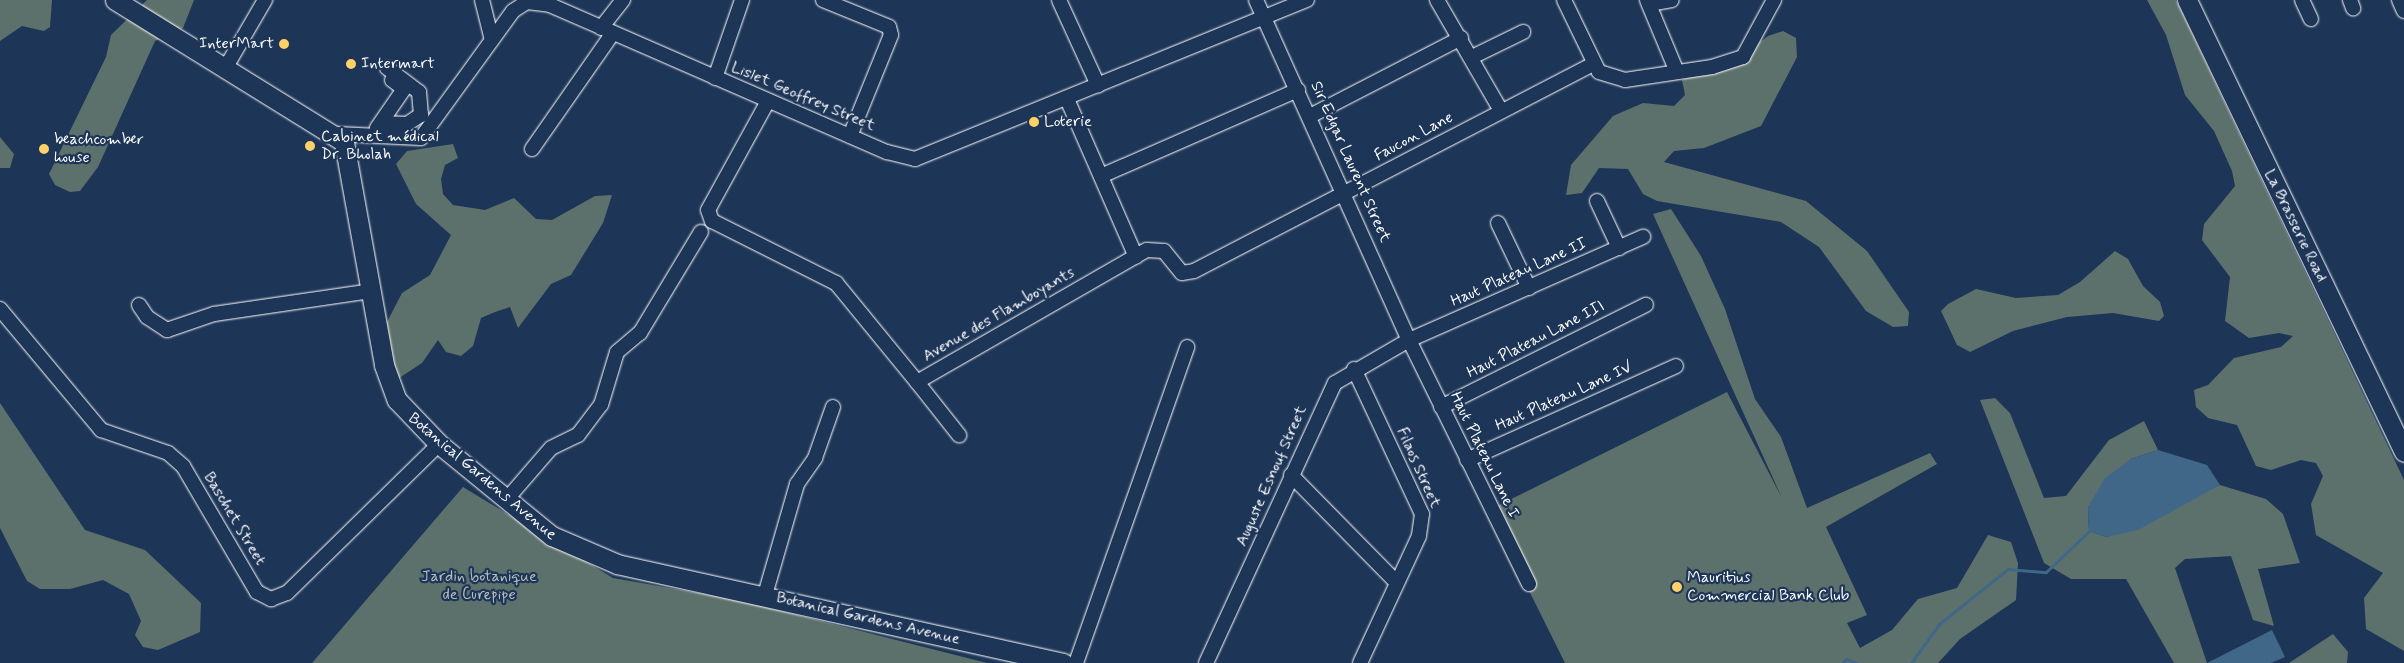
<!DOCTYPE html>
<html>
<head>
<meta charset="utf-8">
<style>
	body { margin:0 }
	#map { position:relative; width:2404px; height:663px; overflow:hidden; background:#1d3557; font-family:Mynerve,sans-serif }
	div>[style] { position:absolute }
	.green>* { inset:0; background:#5d716c }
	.water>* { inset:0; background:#416788 }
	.stream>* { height:3px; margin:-1.5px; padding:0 1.5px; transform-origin:1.5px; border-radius:1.5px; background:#416788 }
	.roads { filter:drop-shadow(0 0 1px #fff) drop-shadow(0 0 1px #fff) }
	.street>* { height:14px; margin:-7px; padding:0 7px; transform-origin:7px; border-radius:7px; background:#1d3557 }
	.secondary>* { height:19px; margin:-9.5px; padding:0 9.5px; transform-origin:9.5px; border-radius:9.5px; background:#1d3557 }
	.dots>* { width:14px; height:14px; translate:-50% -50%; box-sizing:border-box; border:2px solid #1d3557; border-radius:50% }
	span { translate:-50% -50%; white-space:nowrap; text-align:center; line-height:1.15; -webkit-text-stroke:4.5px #1d3557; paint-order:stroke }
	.poi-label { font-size:16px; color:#fff }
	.right { translate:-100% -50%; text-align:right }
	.left { translate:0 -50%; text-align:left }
	.street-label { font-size:16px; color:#fff }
	.park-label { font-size:16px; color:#b6bfbd }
</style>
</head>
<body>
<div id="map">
	<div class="green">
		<div style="clip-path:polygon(0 0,52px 0,50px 27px,44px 31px,22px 26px,0 41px)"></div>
		<div style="clip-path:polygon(147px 0,194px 0,183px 28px,155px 41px,98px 167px,80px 191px,70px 192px,55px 185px,49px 174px,106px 57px,111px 35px)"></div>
		<div style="clip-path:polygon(2147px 0,2176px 0,2404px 480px,2404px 651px,2366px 629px,2364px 598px,2383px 573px,2316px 535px,2311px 504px,2323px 476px,2316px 463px,2301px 460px,2271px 470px,2256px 466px,2237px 425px,2208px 418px,2196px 407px,2194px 390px,2208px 385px,2234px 358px,2281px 347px,2293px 336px,2279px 333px,2249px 338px,2225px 321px,2230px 277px,2202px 240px,2204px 224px,2235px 186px,2232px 171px,2214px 131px,2185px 95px,2166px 35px)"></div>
		<div style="clip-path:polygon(1783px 31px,1796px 38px,1797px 57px,1761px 126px,1704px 148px,1674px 151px,1664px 162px,1806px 201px,1867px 251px,1909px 312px,1908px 326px,1893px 327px,1866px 311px,1819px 247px,1781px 222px,1657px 201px,1643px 194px,1628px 169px,1599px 168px,1582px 193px,1566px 195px,1571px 165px,1613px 116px,1643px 103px,1674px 106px,1685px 95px,1682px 80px,1741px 56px,1768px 36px)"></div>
		<div style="clip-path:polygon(0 137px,14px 154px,10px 168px,0 168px)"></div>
		<div style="clip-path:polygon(453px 144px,458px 158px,445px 165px,441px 179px,443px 194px,453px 205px,485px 210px,514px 198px,536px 219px,552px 220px,595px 196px,612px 195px,603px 223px,571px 275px,551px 284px,518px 328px,510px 307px,495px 312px,481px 318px,473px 346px,461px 356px,446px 352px,438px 340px,422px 363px,396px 380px,384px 351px,387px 322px,402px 293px,430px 275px,451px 235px,416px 204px,396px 164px,407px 151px)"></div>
		<div style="clip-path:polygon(1671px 209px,1701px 256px,1725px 309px,1755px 399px,1781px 437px,1807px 508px,1930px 453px,1937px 464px,1826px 527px,1867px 615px,1847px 623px,1860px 648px,1892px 630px,1918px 599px,1957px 588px,1988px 535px,2011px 542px,2018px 563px,2016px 600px,1960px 639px,1938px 663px,1565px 663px,1489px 510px,1727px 392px,1782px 498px,1653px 214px)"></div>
		<div style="clip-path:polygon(2115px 251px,2128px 259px,2143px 286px,2160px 302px,2164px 316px,2159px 321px,2113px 313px,2067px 317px,2013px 331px,1970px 352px,1957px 345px,1941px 311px,1948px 304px,1976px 289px,2016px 298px,2058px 295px,2080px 282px)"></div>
		<div style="clip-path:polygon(1995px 398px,2010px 413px,2044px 498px,2066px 496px,2109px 440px,2144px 421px,2158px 450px,2131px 459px,2088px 507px,2089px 531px,2107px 537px,2220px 485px,2266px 499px,2283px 514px,2300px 563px,2258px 569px,2274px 626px,2253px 620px,2231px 556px,2185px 559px,2175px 568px,2207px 663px,2174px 663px,2126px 579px,2071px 579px,2044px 563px,1980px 400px)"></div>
		<div style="clip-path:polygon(0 403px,85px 530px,145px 550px,201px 603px,200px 632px,158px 650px,143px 647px,135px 635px,141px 621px,129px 594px,103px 580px,70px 589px,40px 589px,27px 581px,0 528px)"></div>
		<div style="clip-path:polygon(463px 487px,613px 578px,738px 600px,987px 663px,312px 663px)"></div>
		<div style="clip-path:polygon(2333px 634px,2348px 652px,2347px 663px,2289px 663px)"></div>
	</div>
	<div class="water">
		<div style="clip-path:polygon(2158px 450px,2207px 465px,2220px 485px,2138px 530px,2107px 537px,2089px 531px,2088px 507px,2105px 478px,2131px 459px)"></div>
		<div style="clip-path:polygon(2272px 630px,2285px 657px,2271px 663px,2207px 663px)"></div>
	</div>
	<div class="stream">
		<div style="left:1842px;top:663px;width:6px;rotate:-45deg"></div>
		<div style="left:1846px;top:659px;width:12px;rotate:20deg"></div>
		<div style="left:1911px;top:663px;width:48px;rotate:-54.3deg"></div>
		<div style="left:1939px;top:624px;width:88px;rotate:-38.6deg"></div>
		<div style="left:2008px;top:569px;width:38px;rotate:5deg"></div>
		<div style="left:2046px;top:572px;width:59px;rotate:-43.6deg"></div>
	</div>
	<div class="roads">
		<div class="street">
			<div style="left:482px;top:0;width:41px;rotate:76deg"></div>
			<div style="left:823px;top:0;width:71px;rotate:22.2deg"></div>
			<div style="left:889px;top:27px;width:8px;rotate:76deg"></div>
			<div style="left:891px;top:35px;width:109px;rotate:112.1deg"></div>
			<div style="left:1059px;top:0;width:94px;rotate:65.4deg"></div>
			<div style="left:1256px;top:0;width:373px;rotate:65.8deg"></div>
			<div style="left:1409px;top:340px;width:272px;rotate:63.8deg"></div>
			<div style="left:1437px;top:0;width:128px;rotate:60deg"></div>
			<div style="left:1564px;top:0;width:80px;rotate:64.1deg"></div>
			<div style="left:1599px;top:72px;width:27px;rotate:17deg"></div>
			<div style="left:1625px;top:80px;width:88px;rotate:-8.5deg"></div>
			<div style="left:1712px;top:67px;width:33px;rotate:-18deg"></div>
			<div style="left:1743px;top:57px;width:65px;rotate:-61.5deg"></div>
			<div style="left:1647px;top:0;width:78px;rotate:67.4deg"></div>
			<div style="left:2302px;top:0;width:21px;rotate:65deg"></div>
			<div style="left:2350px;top:0;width:9px;rotate:69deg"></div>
			<div style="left:2399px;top:0;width:12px;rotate:66deg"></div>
			<div style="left:1649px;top:4px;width:23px;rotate:-10deg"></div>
			<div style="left:601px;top:28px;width:36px;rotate:-52deg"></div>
			<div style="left:1472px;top:57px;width:57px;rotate:-26.1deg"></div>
			<div style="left:226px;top:67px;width:78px;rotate:-59.8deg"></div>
			<div style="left:715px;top:78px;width:83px;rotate:-70.9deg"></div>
			<div style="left:1067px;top:99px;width:172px;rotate:66.4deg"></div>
			<div style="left:768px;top:101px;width:124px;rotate:118.8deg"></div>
			<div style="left:708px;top:210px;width:12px;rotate:70deg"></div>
			<div style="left:712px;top:221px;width:139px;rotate:26.6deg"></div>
			<div style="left:836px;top:283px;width:128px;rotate:50.7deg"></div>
			<div style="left:917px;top:382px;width:265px;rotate:-29.9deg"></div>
			<div style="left:1147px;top:250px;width:17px;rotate:3deg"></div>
			<div style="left:1164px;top:251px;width:28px;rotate:51deg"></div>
			<div style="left:1182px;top:273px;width:12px;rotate:-9deg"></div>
			<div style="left:1194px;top:271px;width:450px;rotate:-27.4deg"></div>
			<div style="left:1310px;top:116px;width:170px;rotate:-27.3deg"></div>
			<div style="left:381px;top:123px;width:26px;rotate:2deg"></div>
			<div style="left:407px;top:124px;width:17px;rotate:-33deg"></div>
			<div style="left:421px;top:115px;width:23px;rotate:-95deg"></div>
			<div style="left:419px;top:92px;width:40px;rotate:-143deg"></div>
			<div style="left:377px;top:128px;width:47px;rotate:-55.3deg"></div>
			<div style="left:404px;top:89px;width:15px;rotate:-143deg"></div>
			<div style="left:337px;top:134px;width:84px;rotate:2.7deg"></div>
			<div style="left:421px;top:138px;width:157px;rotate:-54.1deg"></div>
			<div style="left:513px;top:11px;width:17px;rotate:-33deg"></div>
			<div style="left:527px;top:2px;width:23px;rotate:7deg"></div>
			<div style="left:550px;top:5px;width:368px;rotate:23.6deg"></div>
			<div style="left:887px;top:152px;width:29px;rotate:14deg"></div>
			<div style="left:915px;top:159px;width:423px;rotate:-22.1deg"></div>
			<div style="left:532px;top:149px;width:141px;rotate:-55.1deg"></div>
			<div style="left:1101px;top:176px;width:215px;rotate:-23.6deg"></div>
			<div style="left:1597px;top:201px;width:52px;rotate:64.9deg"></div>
			<div style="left:1498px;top:223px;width:72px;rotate:64.5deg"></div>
			<div style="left:139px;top:305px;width:14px;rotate:56deg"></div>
			<div style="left:147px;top:317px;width:24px;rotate:33deg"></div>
			<div style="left:167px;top:330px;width:50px;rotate:-18.8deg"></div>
			<div style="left:214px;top:314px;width:160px;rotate:-8.3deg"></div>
			<div style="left:0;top:309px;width:158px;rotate:50.1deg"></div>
			<div style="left:101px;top:430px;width:71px;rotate:18.9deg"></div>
			<div style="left:168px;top:453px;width:20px;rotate:41deg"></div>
			<div style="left:183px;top:466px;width:146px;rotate:59.6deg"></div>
			<div style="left:257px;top:592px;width:16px;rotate:27deg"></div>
			<div style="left:271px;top:599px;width:17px;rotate:-21deg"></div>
			<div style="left:287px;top:593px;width:213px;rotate:-44.4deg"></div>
			<div style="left:1354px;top:369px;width:160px;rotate:64.9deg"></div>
			<div style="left:1422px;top:514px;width:22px;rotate:98deg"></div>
			<div style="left:1419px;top:536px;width:140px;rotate:114.9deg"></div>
			<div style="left:917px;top:382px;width:68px;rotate:51.6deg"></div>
			<div style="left:1441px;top:407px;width:229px;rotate:-26.5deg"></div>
			<div style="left:1467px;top:460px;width:229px;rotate:-24.2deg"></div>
			<div style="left:1291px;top:475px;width:150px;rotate:45.5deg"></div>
			<div style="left:507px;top:499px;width:67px;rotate:-49.2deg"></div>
			<div style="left:551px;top:448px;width:30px;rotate:-26deg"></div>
			<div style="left:578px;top:435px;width:38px;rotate:-53deg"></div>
			<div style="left:601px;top:405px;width:55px;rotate:-73.2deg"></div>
			<div style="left:617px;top:352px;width:30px;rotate:-40deg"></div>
			<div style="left:640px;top:333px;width:118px;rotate:-58.9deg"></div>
			<div style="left:765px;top:595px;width:116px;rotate:-73.9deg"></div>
			<div style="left:797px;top:484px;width:32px;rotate:-55deg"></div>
			<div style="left:815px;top:458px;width:54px;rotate:-70.6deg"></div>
			<div style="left:1076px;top:663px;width:335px;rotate:-70.6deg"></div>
			<div style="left:1206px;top:663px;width:308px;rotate:-65.3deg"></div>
			<div style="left:1335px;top:383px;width:86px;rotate:-30.2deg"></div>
			<div style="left:1409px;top:340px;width:256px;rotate:-23.8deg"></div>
		</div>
		<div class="secondary">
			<div style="left:115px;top:0;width:269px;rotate:31.8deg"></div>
			<div style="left:344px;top:142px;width:227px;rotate:79.8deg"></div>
			<div style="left:384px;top:365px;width:37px;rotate:70deg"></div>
			<div style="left:397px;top:400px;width:61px;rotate:46.3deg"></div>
			<div style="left:439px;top:444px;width:146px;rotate:39.2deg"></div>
			<div style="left:552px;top:536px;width:71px;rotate:23.3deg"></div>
			<div style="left:617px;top:564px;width:457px;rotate:12.5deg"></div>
			<div style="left:2187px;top:0;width:501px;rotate:64.35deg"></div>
		</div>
	</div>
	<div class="dots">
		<div style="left:284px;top:44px;background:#ffd166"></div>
		<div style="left:351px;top:64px;background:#ffd166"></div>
		<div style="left:1034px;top:122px;background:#ffd166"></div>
		<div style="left:310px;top:146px;background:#ffd166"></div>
		<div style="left:44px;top:149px;background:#ffd166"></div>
		<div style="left:1677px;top:587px;background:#ffd166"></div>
	</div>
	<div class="poi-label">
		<span class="right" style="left:274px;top:44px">InterMart</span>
		<span class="left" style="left:361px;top:64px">Intermart</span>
		<span class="left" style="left:1044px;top:122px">Loterie</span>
		<span class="left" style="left:321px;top:146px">Cabinet médical<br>Dr. Bholah</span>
		<span class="left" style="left:54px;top:149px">beachcomber<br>house</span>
		<span class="left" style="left:1687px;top:587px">Mauritius<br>Commercial Bank Club</span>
	</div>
	<div class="street-label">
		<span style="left:803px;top:97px;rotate:23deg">Lislet Geoffrey Street</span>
		<span style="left:1414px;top:137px;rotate:-28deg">Faucon Lane</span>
		<span style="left:1350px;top:162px;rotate:66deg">Sir Edgar Laurent Street</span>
		<span style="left:2295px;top:226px;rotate:64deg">La Brasserie Road</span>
		<span style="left:1519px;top:273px;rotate:-24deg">Haut Plateau Lane II</span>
		<span style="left:999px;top:315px;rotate:-30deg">Avenue des Flamboyants</span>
		<span style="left:1536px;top:340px;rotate:-27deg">Haut Plateau Lane III</span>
		<span style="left:1564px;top:397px;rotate:-24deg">Haut Plateau Lane IV</span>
		<span style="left:1484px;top:455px;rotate:64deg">Haut Plateau Lane I</span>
		<span style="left:1418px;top:468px;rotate:66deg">Filaos Street</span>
		<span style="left:1272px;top:476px;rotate:-66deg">Auguste Esnouf Street</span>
		<span style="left:482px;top:477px;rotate:40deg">Botanical Gardens Avenue</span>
		<span style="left:234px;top:519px;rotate:59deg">Baschet Street</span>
		<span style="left:868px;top:619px;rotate:13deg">Botanical Gardens Avenue</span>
	</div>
	<div class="park-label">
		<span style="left:479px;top:586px">Jardin botanique<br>de Curepipe</span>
	</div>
</div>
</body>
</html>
